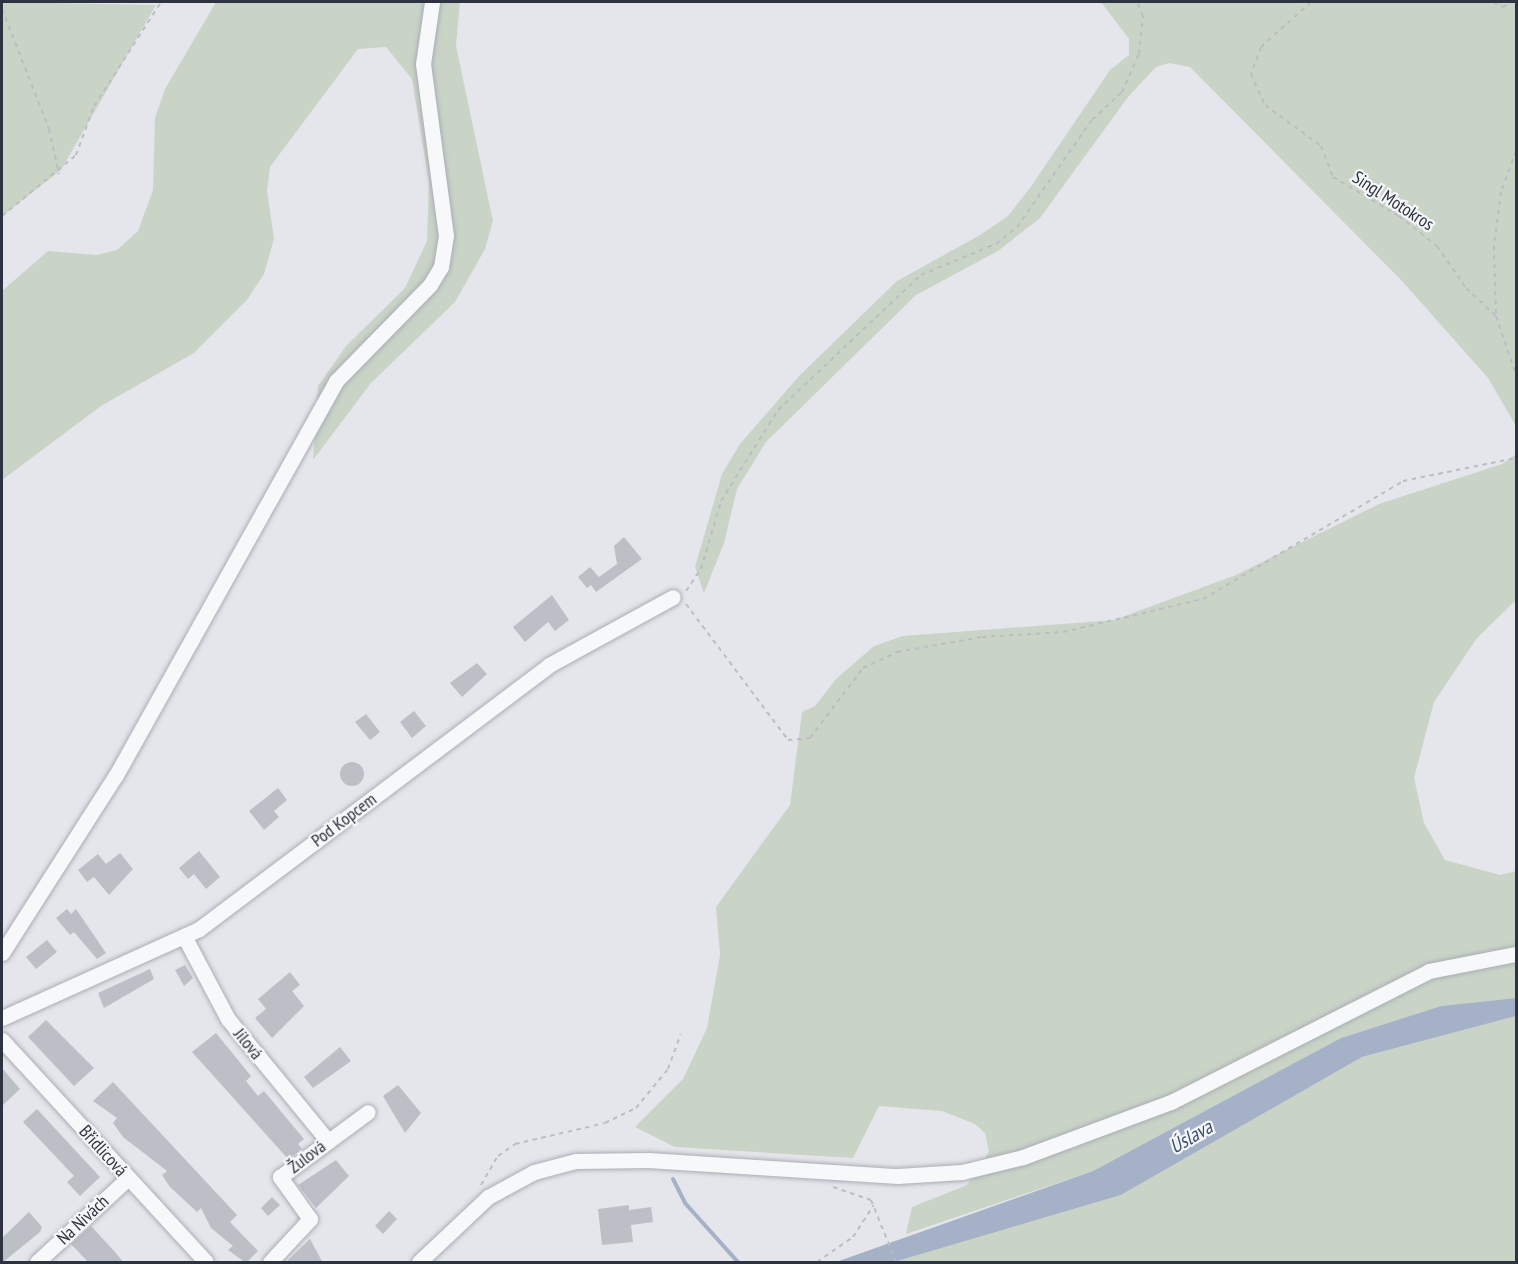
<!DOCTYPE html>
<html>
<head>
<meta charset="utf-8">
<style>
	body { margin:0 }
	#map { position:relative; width:1518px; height:1264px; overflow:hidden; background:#e5e6eb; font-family:"PT Sans Narrow",sans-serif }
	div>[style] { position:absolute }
	.green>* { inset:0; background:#c9d4c7 }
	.water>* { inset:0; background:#a4b1c6 }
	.stream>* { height:4px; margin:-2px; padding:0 2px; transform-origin:2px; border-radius:2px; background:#a4b1c6 }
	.building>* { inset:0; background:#bdbfc7 }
	.round { border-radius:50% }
	.path>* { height:2px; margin-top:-1px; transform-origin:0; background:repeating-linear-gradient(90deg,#bbbdc2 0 4.5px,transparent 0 9px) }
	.roads { filter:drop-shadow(0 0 2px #aaadb5) drop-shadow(0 0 2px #aaadb5) }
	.minor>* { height:15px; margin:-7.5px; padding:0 7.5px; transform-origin:7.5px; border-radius:7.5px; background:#f7f8f9 }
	span { translate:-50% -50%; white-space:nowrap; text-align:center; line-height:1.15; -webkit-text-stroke:4.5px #f4f6f8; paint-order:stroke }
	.street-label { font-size:18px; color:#2e3342 }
	.water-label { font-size:20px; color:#3d4e71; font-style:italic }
	.frame { position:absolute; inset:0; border:3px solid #2e3342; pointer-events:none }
</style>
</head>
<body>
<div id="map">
	<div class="green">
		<div style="clip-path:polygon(2px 2px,156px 5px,61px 170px,2px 216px)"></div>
		<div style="clip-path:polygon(216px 2px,460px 2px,456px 46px,493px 221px,485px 249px,455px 302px,371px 383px,313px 460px,318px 386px,346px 346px,405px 288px,427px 241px,429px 183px,412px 79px,386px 47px,358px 49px,270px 167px,267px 191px,274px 239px,264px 274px,247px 300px,194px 353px,101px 406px,2px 480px,2px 291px,48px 251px,97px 255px,117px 250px,138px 231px,153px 190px,155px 118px,165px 89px)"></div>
		<div style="clip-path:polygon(1101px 2px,1516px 2px,1516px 426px,1488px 378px,1402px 281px,1190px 67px,1169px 63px,1156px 67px,1128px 97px,1040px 218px,998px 251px,916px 295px,766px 442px,737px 489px,724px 543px,704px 593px,695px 567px,722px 474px,740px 444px,799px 376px,897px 281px,980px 235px,1008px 216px,1030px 188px,1110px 70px,1129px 55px,1129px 39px)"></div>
		<div style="clip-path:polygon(1516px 454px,1516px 600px,1477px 638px,1434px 702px,1414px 778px,1424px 823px,1445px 860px,1500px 875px,1516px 871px,1516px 998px,1441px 1006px,1341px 1038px,1093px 1171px,906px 1234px,912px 1207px,967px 1185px,989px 1152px,985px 1133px,975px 1124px,942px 1111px,879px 1106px,853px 1158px,675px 1147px,635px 1127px,683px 1079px,707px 1028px,720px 955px,716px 907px,790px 805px,802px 712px,815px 706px,836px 679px,874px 646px,903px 636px,1114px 620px,1236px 575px,1379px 504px,1502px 464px)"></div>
		<div style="clip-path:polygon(1516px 1016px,1516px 1262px,894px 1262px,1121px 1195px,1362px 1057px)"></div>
	</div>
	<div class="water">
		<div style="clip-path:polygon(1516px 998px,1516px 1016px,1362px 1057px,1121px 1195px,894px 1262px,836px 1262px,1093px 1171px,1341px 1038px,1441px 1006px)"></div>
	</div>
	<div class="stream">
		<div style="left:673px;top:1179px;width:27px;rotate:63deg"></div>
		<div style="left:685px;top:1203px;width:79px;rotate:48.1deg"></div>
	</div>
	<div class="building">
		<div style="clip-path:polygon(624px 537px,642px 559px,596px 592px,591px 585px,587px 588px,578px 577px,590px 567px,599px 577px,617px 564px,614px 546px)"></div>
		<div style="clip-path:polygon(552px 595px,569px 620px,555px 631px,548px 622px,525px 642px,513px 627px)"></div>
		<div style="clip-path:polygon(477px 663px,487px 674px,462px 697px,450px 683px)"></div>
		<div style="clip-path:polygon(414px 711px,426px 726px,412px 738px,400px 722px)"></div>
		<div style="clip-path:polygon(366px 714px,380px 732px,370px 740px,355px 722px)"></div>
		<div class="round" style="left:340px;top:762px;width:24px;height:24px"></div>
		<div style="clip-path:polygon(278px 788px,287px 800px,274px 811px,279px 817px,264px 830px,249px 811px)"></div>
		<div style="clip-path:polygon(199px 851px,220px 877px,206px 889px,194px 874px,188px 879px,179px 868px)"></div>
		<div style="clip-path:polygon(120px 853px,133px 869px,109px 895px,94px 877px,87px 882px,78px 870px,98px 854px,106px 864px)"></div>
		<div style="clip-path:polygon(67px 909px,71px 914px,76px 909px,106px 953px,97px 959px,74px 932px,70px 935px,56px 918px)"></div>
		<div style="clip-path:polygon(47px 940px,57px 952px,36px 969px,26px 957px)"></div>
		<div style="clip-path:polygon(185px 965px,193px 978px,184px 986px,175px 970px)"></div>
		<div style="clip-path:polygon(150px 969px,154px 979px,104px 1008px,98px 993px)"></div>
		<div style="clip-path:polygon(290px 972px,300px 985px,292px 991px,304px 1006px,272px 1038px,255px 1018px,266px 1009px,258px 999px)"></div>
		<div style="clip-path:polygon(46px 1020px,94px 1068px,74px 1086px,28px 1037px)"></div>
		<div style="clip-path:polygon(216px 1033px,251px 1076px,246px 1081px,258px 1096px,264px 1091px,304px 1139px,298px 1144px,302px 1149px,288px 1159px,192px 1052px)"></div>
		<div style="clip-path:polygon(340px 1047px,351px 1061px,313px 1088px,304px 1077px)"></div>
		<div style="clip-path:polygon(2px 1068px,20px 1089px,2px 1106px)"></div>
		<div style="clip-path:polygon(113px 1082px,237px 1215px,230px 1222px,258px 1251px,246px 1263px,228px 1250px,233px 1246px,211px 1228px,201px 1208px,197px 1212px,170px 1187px,162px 1175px,167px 1171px,123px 1137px,113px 1123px,117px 1118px,93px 1101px)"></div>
		<div style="clip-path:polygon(398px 1085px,421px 1113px,405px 1133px,383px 1096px)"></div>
		<div style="clip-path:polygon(37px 1109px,100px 1177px,80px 1196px,67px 1182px,74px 1176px,23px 1122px)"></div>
		<div style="clip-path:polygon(336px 1160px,349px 1176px,316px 1208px,298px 1185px)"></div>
		<div style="clip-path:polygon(272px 1197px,280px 1205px,268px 1216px,261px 1208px)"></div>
		<div style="clip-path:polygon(629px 1205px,629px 1210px,651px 1207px,653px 1222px,631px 1225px,633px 1242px,602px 1245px,598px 1209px)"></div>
		<div style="clip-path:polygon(389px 1211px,397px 1219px,383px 1234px,375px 1226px)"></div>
		<div style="clip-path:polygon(29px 1212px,42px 1227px,40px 1232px,2px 1263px,2px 1238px)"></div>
		<div style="clip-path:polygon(91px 1226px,115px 1252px,124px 1263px,89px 1263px,71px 1244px)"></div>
		<div style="clip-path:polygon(310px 1239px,323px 1263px,285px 1263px)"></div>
	</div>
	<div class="path">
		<div style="left:1311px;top:2px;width:67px;rotate:138deg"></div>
		<div style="left:1261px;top:47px;width:29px;rotate:110deg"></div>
		<div style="left:1251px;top:74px;width:34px;rotate:66deg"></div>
		<div style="left:1265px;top:105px;width:69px;rotate:36.2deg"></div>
		<div style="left:1321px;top:146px;width:33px;rotate:69deg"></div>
		<div style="left:1333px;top:177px;width:77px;rotate:30.6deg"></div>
		<div style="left:1399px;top:216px;width:48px;rotate:38.3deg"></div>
		<div style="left:1437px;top:246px;width:51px;rotate:55.4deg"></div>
		<div style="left:1466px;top:288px;width:41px;rotate:43deg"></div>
		<div style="left:1493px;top:2px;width:11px;rotate:27deg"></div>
		<div style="left:1503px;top:7px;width:10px;rotate:-29deg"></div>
		<div style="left:2px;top:9px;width:129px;rotate:68.6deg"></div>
		<div style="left:49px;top:129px;width:46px;rotate:77.5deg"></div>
		<div style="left:1516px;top:151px;width:44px;rotate:110.1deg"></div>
		<div style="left:1501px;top:192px;width:54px;rotate:97.4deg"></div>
		<div style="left:1494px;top:246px;width:70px;rotate:88.4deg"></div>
		<div style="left:1496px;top:316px;width:62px;rotate:71.3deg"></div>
		<div style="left:2px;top:216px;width:96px;rotate:-39.5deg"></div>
		<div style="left:76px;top:155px;width:52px;rotate:-69.8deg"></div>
		<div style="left:94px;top:106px;width:124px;rotate:-57.2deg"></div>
		<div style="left:686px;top:591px;width:27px;rotate:-56deg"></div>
		<div style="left:701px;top:569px;width:71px;rotate:-73.6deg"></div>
		<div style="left:721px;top:501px;width:107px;rotate:-57.9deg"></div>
		<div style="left:778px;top:410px;width:197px;rotate:-43.4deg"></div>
		<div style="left:921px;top:275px;width:81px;rotate:-22.5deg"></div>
		<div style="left:996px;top:244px;width:27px;rotate:-39deg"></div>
		<div style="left:1017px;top:227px;width:131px;rotate:-55deg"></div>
		<div style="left:1092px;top:120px;width:41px;rotate:-43deg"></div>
		<div style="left:1122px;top:92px;width:42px;rotate:-65.9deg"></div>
		<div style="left:1139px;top:54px;width:38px;rotate:-84deg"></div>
		<div style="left:1143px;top:16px;width:15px;rotate:-113deg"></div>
		<div style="left:686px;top:604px;width:170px;rotate:53.1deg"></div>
		<div style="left:788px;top:740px;width:22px;rotate:-5deg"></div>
		<div style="left:810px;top:738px;width:88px;rotate:-52.9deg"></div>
		<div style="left:863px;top:668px;width:38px;rotate:-25deg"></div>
		<div style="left:897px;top:652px;width:86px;rotate:-10deg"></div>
		<div style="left:982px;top:637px;width:81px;rotate:-3.5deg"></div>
		<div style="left:1063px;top:632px;width:144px;rotate:-13.3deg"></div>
		<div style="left:1203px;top:599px;width:232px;rotate:-30.5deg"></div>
		<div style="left:1403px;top:481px;width:115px;rotate:-11.5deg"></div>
		<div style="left:481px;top:1185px;width:34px;rotate:-60deg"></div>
		<div style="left:498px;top:1156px;width:21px;rotate:-35deg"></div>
		<div style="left:515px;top:1144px;width:92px;rotate:-13.1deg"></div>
		<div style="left:605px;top:1123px;width:34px;rotate:-26deg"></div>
		<div style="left:636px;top:1108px;width:50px;rotate:-50.6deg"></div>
		<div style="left:668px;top:1069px;width:37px;rotate:-70deg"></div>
		<div style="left:833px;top:1187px;width:40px;rotate:18.9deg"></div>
		<div style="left:871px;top:1200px;width:67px;rotate:68deg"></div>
		<div style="left:817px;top:1262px;width:44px;rotate:-34.8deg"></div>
		<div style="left:853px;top:1237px;width:38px;rotate:-57deg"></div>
	</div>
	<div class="roads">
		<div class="minor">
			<div style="left:184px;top:936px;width:94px;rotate:62.1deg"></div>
			<div style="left:228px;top:1019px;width:158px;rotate:50.7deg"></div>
			<div style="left:2px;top:953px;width:211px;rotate:-57.4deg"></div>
			<div style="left:116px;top:775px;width:451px;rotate:-60.8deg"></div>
			<div style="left:336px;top:381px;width:134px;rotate:-45.6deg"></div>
			<div style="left:430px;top:285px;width:21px;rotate:-59deg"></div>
			<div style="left:441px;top:267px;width:31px;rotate:-81deg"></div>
			<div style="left:446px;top:236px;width:174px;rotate:-97.6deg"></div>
			<div style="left:423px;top:64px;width:63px;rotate:-81.7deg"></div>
			<div style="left:2px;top:1018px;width:216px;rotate:-24.3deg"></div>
			<div style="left:199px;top:929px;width:438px;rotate:-37deg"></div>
			<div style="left:549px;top:665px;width:141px;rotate:-28.7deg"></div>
			<div style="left:2px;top:1040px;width:301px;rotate:47.4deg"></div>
			<div style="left:37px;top:1262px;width:124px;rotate:-42.7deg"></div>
			<div style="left:270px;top:1262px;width:59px;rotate:-47.1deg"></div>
			<div style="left:310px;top:1219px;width:52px;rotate:-125.5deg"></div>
			<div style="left:280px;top:1177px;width:109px;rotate:-36.5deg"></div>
			<div style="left:419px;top:1262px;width:95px;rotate:-43.3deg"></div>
			<div style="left:488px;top:1197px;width:52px;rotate:-28.5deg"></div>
			<div style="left:534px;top:1172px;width:43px;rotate:-14.7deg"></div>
			<div style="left:576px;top:1161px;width:72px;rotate:-0.8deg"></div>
			<div style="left:648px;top:1160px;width:250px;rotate:3.7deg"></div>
			<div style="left:897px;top:1176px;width:65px;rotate:-3.5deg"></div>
			<div style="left:962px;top:1172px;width:63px;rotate:-13.8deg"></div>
			<div style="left:1023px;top:1157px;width:158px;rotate:-20.4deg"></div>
			<div style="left:1171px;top:1102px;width:289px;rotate:-26.9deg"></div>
			<div style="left:1429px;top:971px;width:89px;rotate:-11.1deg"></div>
		</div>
	</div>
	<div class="street-label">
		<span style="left:1393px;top:201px;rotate:33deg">Singl Motokros</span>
		<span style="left:344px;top:820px;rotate:-37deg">Pod Kopcem</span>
		<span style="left:248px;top:1044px;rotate:51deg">Jílová</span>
		<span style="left:103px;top:1151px;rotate:48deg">Břidlicová</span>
		<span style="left:307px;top:1157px;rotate:-37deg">Žulová</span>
		<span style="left:83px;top:1220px;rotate:-43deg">Na Nivách</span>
	</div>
	<div class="water-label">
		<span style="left:1191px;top:1137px;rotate:-30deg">Úslava</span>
	</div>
	<div class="frame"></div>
</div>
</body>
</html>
